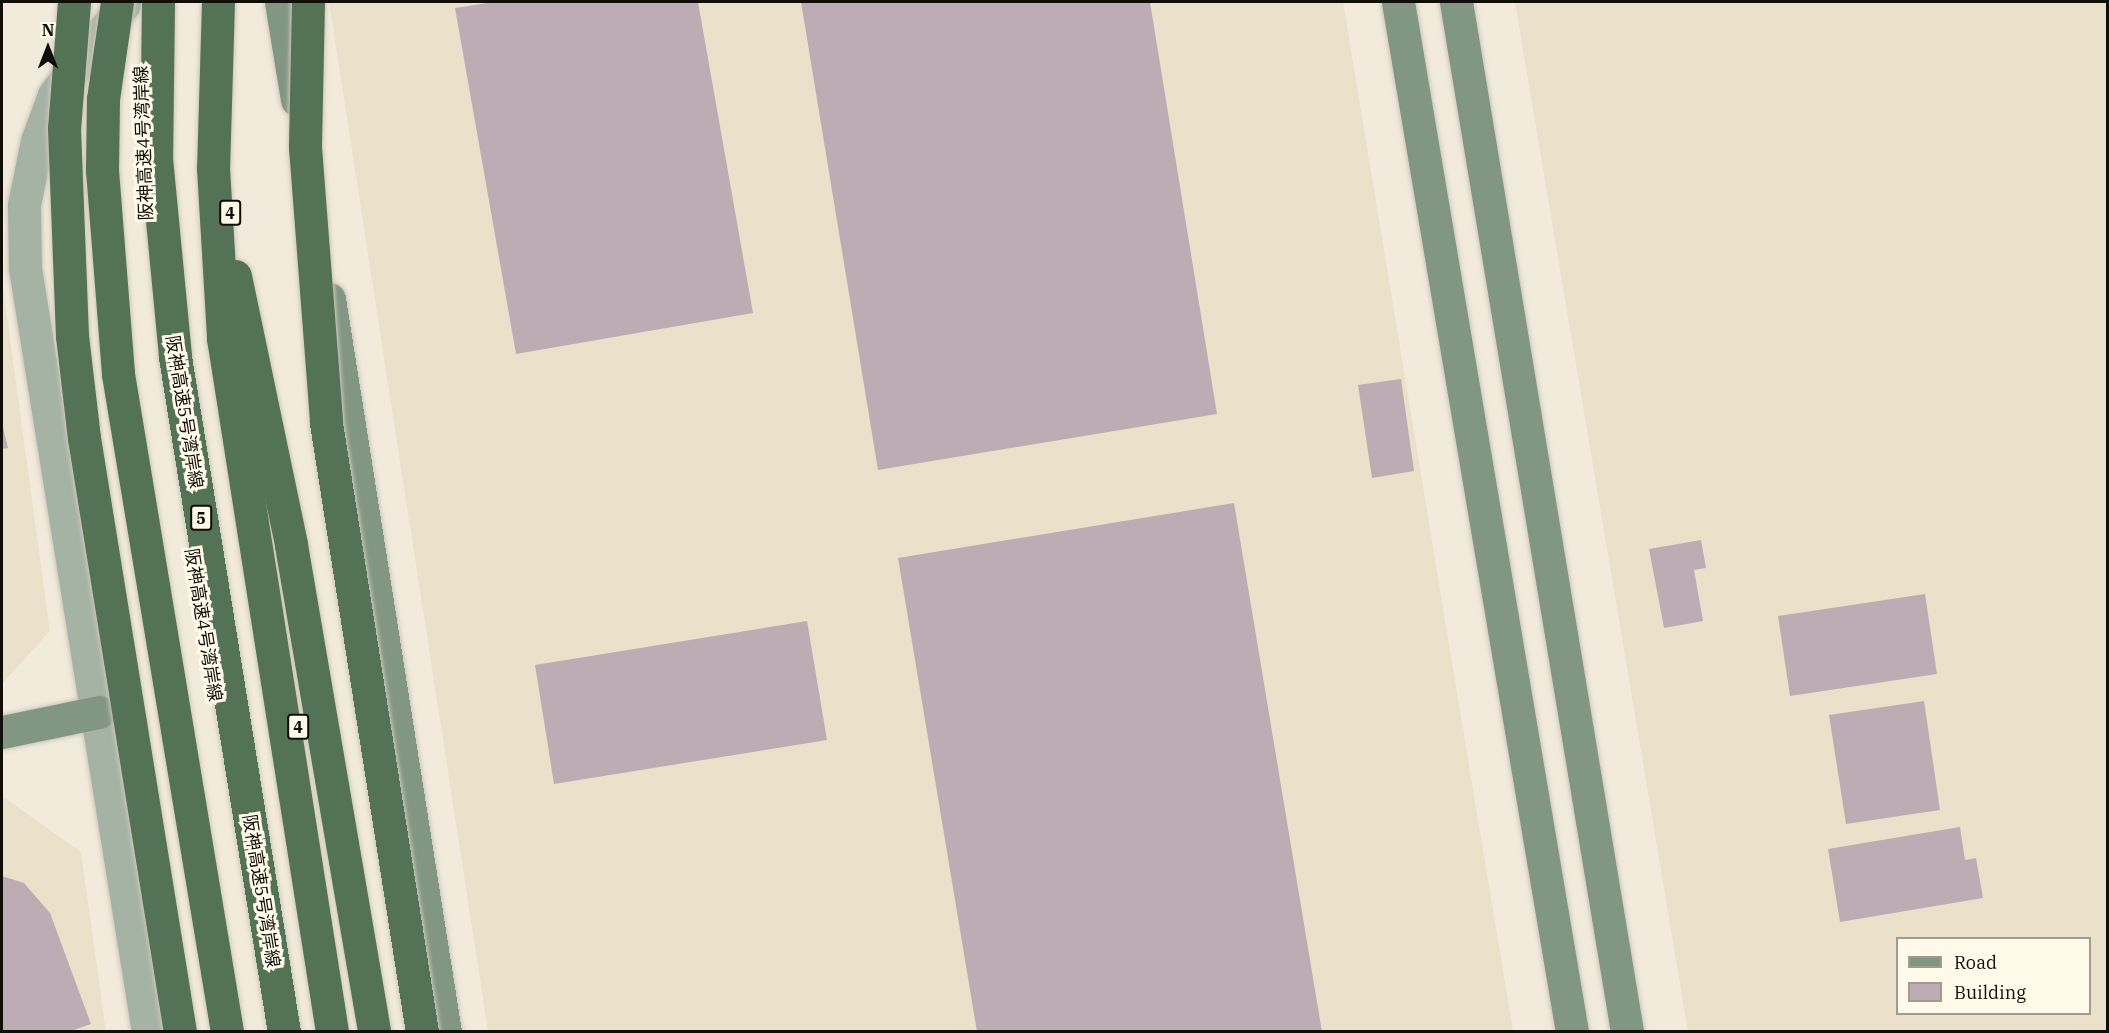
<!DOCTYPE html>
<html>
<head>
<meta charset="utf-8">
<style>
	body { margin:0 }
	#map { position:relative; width:2109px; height:1033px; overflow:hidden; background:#f2ebdc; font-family:"IBM Plex Serif","Noto Sans JP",serif }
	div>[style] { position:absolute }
	.built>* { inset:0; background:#ebe1cb }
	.building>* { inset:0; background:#bdacb4 }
	.roads { filter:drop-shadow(0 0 2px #cec8ba) drop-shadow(0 0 2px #cec8ba) }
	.street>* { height:33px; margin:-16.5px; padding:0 16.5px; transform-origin:16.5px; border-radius:16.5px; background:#a5b3a5 }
	.secondary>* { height:33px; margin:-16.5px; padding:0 16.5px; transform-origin:16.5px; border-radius:16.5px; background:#829783 }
	.highway>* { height:33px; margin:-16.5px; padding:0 16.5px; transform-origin:16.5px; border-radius:16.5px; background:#547256 }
	.bridges { filter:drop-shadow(0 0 2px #cec8ba) drop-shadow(0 0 2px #cec8ba) }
	.highway-bridge>* { height:33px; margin:-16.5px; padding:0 16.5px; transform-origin:16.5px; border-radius:16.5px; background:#547256 }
	span { translate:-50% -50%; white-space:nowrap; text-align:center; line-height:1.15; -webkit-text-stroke:6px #fff9e9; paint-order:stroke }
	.shield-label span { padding:2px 4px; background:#fff9e9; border:2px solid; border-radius:4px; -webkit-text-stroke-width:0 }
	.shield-label { font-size:16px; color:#100e09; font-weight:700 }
	.street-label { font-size:18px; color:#100e09 }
	.frame { position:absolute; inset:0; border:3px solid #100e09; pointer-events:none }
	.legend { position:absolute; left:1896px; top:937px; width:195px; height:78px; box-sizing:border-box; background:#fff9e9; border:2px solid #9f9b8f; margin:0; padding:8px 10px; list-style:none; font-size:18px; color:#100e09 }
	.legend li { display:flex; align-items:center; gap:12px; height:30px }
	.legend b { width:30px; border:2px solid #9f9b8f }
	.north { position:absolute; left:18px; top:18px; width:60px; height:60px; -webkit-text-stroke:4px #fff9e9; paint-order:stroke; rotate:0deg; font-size:16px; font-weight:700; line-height:24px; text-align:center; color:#100e09 }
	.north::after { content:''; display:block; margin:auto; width:21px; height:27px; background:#100e09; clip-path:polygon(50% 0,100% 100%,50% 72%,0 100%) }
</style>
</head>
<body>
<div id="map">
	<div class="built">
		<div style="clip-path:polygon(329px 2px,1343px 2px,1513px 1031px,488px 1031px)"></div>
		<div style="clip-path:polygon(evenodd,1515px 2px,2107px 2px,2107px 1031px,1688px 1031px,1515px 2px,1898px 938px,2090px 938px,2090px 1014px,1898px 1014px,1898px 938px)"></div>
		<div style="clip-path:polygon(2px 280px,50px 631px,2px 684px)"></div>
		<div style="clip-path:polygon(2px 796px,81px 852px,106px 1031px,2px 1031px)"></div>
	</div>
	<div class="building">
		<div style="clip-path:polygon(494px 2px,698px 2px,753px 313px,516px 354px,455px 8px)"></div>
		<div style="clip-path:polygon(801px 2px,1150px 2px,1217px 414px,878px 470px)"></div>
		<div style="clip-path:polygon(1401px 379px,1414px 471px,1372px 478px,1358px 385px)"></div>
		<div style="clip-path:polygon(2px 423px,8px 448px,2px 449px)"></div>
		<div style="clip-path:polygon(1234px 503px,1322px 1032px,977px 1032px,898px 558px)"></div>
		<div style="clip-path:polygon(1701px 540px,1706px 568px,1694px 570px,1703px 621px,1664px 628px,1649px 549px)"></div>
		<div style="clip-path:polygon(1925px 594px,1937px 674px,1790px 696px,1778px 616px)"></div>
		<div style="clip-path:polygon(807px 621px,827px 740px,554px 784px,535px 665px)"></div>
		<div style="clip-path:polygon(1924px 701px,1940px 810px,1846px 824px,1829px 715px)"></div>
		<div style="clip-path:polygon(1960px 827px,1965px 860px,1976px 858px,1983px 898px,1840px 922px,1828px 849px)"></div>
		<div style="clip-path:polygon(2px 876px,24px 883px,50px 913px,91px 1024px,68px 1032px,2px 1032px)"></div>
	</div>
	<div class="roads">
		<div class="street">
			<div style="left:124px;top:4px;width:115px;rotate:127.6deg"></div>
			<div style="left:54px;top:95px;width:49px;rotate:110.3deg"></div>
			<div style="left:37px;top:141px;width:65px;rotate:101.5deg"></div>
			<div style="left:24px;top:205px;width:63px;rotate:89.1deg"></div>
			<div style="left:25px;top:268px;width:774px;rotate:80.85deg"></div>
		</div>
		<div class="secondary">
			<div style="left:281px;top:2px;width:99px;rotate:80.7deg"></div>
			<div style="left:1398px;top:2px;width:1045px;rotate:80.41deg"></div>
			<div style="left:1456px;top:2px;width:1044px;rotate:80.57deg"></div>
			<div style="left:329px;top:299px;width:742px;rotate:81.01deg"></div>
			<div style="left:2px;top:732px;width:99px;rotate:-11.7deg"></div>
		</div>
		<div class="highway">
			<div style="left:158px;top:2px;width:156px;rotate:90.7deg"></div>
			<div style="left:156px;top:158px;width:200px;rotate:84.5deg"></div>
			<div style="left:175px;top:357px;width:684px;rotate:80.83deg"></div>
			<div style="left:218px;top:2px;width:166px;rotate:91.7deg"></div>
			<div style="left:213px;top:168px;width:170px;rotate:86.6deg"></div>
			<div style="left:223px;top:338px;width:703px;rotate:81.07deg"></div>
			<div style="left:235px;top:276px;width:275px;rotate:78.2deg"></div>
			<div style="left:291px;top:545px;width:494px;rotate:80.3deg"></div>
		</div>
	</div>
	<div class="bridges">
		<div class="highway-bridge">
			<div style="left:74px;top:2px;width:126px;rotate:94.5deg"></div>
			<div style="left:64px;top:128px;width:208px;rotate:87.8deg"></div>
			<div style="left:72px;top:336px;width:103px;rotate:83.3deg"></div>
			<div style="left:84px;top:438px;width:602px;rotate:80.82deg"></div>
			<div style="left:117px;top:2px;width:98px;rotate:98.2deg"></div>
			<div style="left:103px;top:99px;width:71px;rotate:90.8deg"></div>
			<div style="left:102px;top:170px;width:205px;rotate:85.5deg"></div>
			<div style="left:118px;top:374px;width:667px;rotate:80.59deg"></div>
			<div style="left:308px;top:2px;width:145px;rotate:91.2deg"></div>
			<div style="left:305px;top:147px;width:277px;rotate:85.6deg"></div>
			<div style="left:326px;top:423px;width:617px;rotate:81.04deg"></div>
		</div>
	</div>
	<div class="shield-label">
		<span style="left:230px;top:213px">4</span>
		<span style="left:201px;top:518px">5</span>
		<span style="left:298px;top:727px">4</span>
	</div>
	<div class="street-label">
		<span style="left:144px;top:143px;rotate:-92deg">阪神高速4号湾岸線</span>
		<span style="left:184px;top:412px;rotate:81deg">阪神高速5号湾岸線</span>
		<span style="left:203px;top:625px;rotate:81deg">阪神高速4号湾岸線</span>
		<span style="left:261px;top:891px;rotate:81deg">阪神高速5号湾岸線</span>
	</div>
	<div class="frame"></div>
	<ul class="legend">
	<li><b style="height:8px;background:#829783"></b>Road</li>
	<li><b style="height:16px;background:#bdacb4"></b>Building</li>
	</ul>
	<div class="north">N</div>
</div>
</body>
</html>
